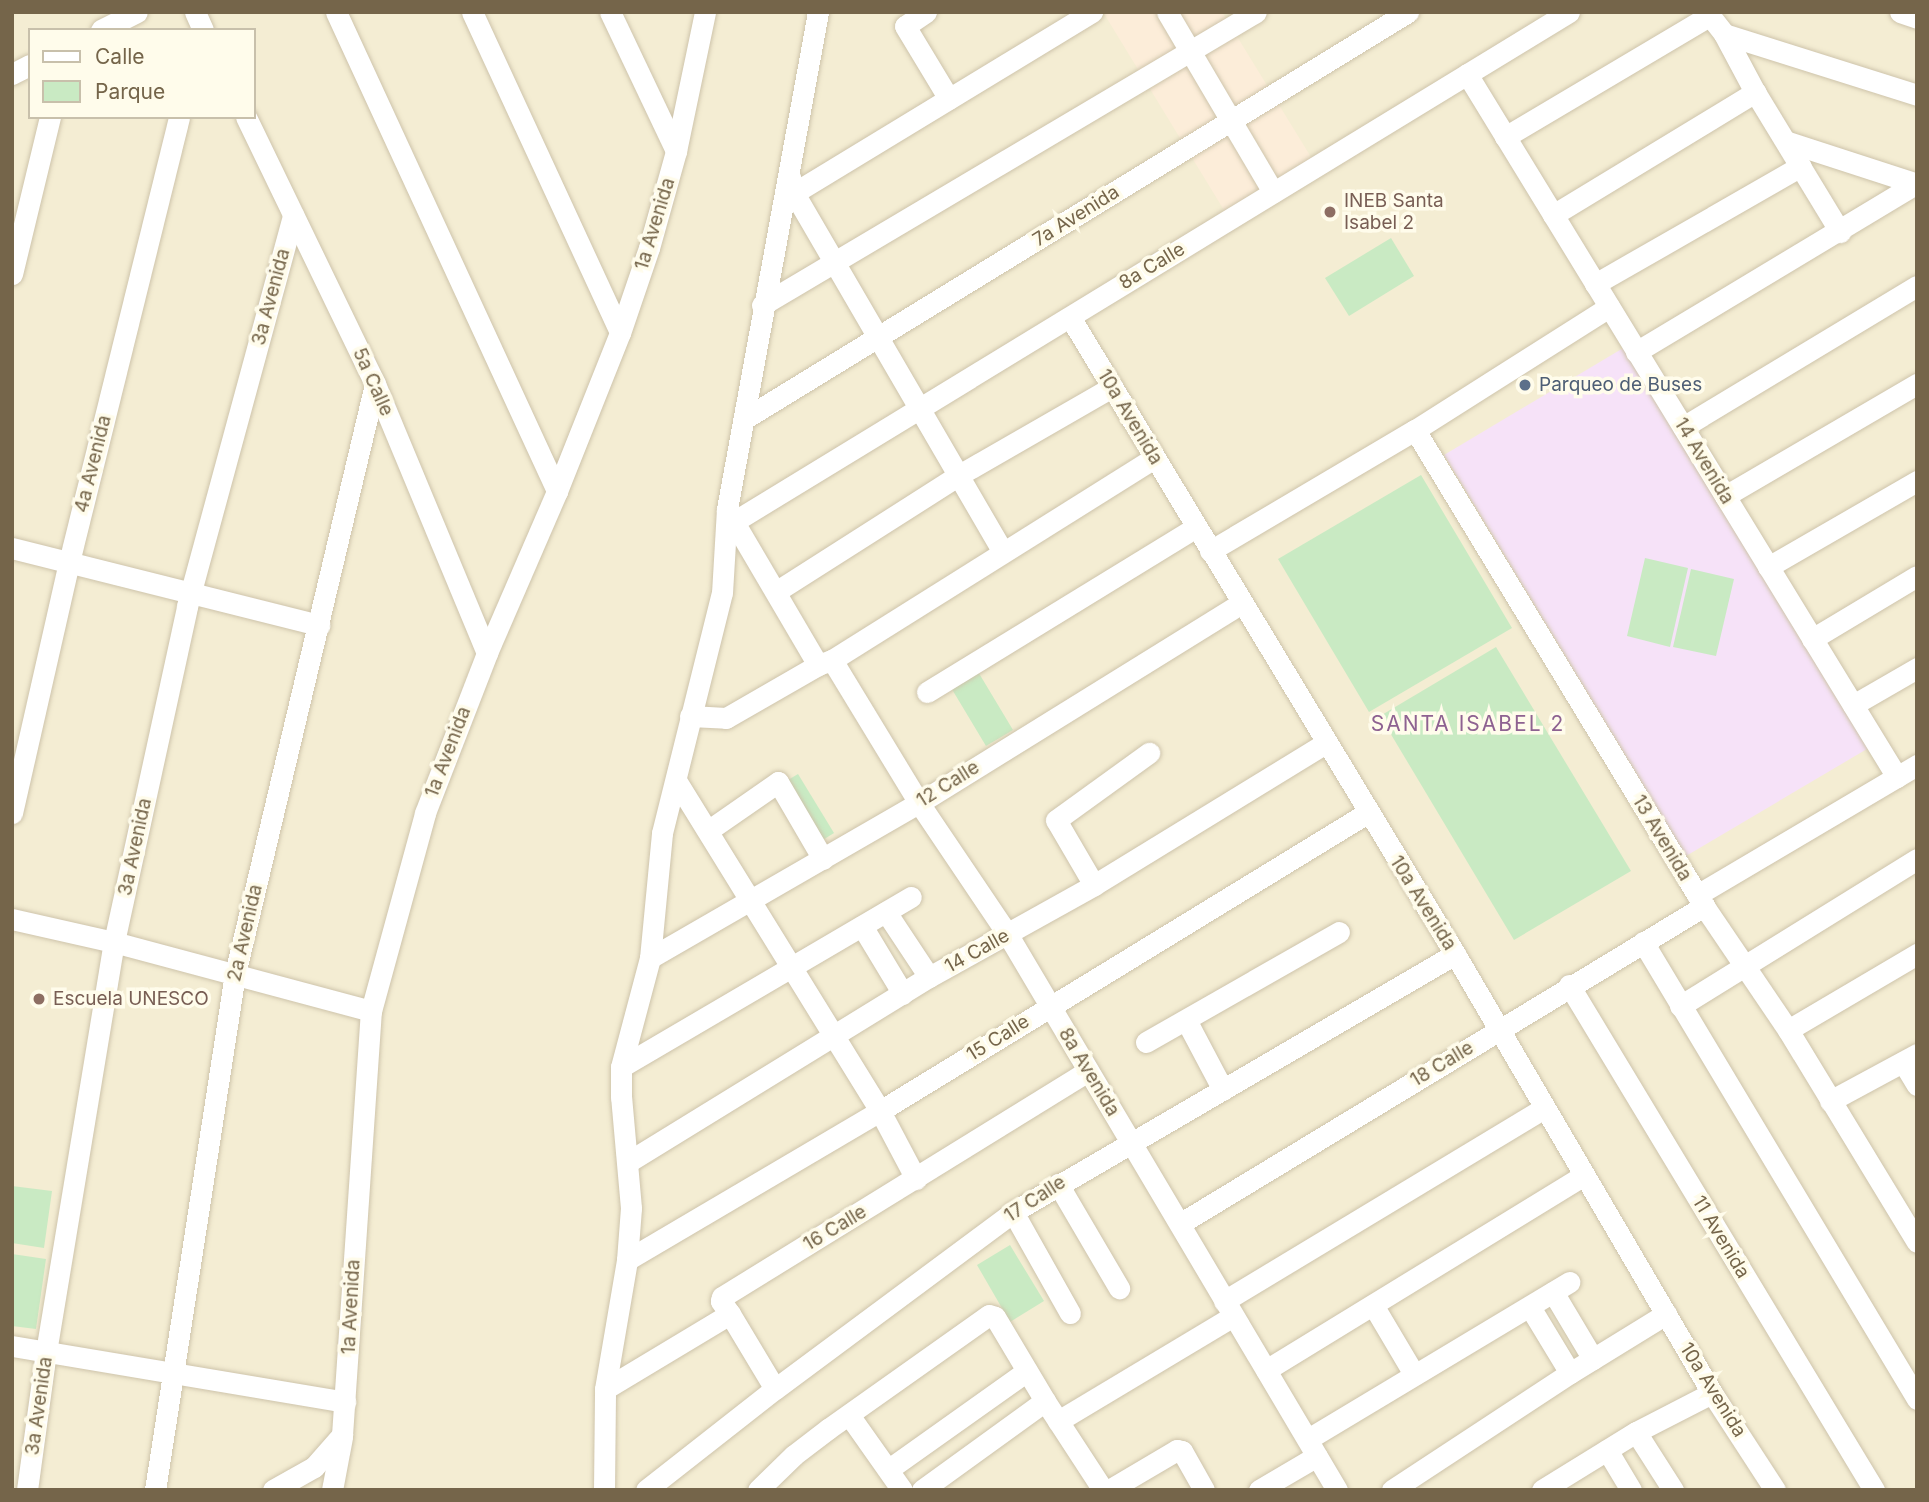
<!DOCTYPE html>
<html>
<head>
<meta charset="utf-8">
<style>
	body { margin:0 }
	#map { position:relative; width:1929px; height:1502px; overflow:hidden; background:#fcf9e5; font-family:Inter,sans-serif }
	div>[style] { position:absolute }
	.residential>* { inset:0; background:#f4edd3 }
	.commercial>* { inset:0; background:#fcedd9 }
	.education>* { inset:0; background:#f6e2f8 }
	.green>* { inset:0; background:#c9eac3 }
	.roads { filter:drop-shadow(0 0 2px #cec4ab) drop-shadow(0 0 2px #cec4ab) }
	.minor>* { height:21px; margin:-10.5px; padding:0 10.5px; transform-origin:10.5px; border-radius:10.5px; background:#fff }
	.dots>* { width:19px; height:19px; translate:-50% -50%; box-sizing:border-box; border:4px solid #fffceb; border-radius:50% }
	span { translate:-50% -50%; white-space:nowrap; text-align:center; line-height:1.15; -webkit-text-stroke:7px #fffceb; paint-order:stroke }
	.education-label { font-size:19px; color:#785e54 }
	.left { translate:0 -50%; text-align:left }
	.street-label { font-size:19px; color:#75654a }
	.service-label { font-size:19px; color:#4e5e75 }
	.neighbourhood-label { font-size:21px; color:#8e6291; letter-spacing:2px }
	.frame { position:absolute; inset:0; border:14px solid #75654a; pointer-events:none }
	.legend { position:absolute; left:28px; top:28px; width:228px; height:91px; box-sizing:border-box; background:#fffceb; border:2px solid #c8c0ab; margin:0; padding:9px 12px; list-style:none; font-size:21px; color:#75654a }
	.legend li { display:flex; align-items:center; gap:14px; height:35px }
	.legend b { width:35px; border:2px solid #c8c0ab }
</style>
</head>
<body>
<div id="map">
	<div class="residential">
		<div style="clip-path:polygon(evenodd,12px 12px,1917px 12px,1917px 1490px,12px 1490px,12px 12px,30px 30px,254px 30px,254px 117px,30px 117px,30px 30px)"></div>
	</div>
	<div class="commercial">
		<div style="clip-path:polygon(1103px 12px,1222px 12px,1314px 162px,1227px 215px)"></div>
	</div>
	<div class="education">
		<div style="clip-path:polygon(1630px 344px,1872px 746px,1686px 856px,1444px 455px)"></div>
	</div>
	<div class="green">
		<div style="clip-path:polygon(1391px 238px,1414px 276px,1349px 316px,1325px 278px)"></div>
		<div style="clip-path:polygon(1421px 475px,1512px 628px,1369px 712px,1278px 559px)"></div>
		<div style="clip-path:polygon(1645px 558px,1688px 568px,1670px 647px,1627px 636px)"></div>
		<div style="clip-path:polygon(1691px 569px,1734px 579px,1716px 656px,1673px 647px)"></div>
		<div style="clip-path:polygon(1496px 647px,1631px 871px,1514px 940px,1380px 716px)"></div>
		<div style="clip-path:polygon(977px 670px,1013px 730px,986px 746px,950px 686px)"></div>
		<div style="clip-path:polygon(798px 774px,834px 833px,810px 848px,773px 789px)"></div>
		<div style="clip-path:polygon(12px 1186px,52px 1191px,44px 1248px,12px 1243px)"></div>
		<div style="clip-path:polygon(1010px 1245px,1044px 1301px,1010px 1322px,977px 1265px)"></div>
		<div style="clip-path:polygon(12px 1254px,46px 1259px,36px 1329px,12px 1326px)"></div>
	</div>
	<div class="roads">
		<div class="minor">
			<div style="left:195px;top:12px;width:20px;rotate:66deg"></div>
			<div style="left:336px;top:12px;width:528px;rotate:65.23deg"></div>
			<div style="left:472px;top:12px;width:353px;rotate:65.2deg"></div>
			<div style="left:610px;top:12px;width:154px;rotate:64.6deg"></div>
			<div style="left:926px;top:12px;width:25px;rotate:146deg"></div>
			<div style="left:905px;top:26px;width:85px;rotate:58.9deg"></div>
			<div style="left:1167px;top:12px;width:209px;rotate:59.5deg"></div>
			<div style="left:1707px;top:12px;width:28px;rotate:52deg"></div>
			<div style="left:1724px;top:34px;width:66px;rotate:61.9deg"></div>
			<div style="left:1755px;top:92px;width:164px;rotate:58.7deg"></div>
			<div style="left:1900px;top:12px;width:18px;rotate:19deg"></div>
			<div style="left:101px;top:30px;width:40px;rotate:-26.6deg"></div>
			<div style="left:1724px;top:34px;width:202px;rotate:17.5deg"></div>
			<div style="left:12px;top:74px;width:20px;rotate:-27deg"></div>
			<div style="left:1467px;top:74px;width:824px;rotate:58.55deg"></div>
			<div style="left:246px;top:117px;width:297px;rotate:64.2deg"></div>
			<div style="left:375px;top:384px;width:291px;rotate:67.4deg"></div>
			<div style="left:1505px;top:137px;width:237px;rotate:-30.7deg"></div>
			<div style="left:1788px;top:142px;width:136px;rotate:18deg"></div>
			<div style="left:790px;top:177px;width:16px;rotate:76deg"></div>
			<div style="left:794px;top:193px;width:415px;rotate:59.8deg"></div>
			<div style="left:794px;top:193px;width:349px;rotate:-31.3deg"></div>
			<div style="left:1553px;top:215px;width:237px;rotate:-31.3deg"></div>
			<div style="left:12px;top:274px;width:162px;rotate:-76.4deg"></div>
			<div style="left:1595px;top:284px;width:237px;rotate:-29.8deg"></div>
			<div style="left:762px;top:305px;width:574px;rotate:-30.67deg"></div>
			<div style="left:1070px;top:317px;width:744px;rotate:58.85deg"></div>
			<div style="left:1455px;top:954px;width:509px;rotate:59.65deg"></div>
			<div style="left:1712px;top:1393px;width:116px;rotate:57deg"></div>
			<div style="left:1636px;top:352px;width:327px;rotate:-31deg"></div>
			<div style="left:744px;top:419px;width:779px;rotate:-31.51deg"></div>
			<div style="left:1683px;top:427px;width:273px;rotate:-31.1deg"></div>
			<div style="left:1415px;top:430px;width:557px;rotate:58.74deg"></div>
			<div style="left:1704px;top:906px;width:150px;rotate:55.9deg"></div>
			<div style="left:1788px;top:1030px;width:248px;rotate:58.7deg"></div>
			<div style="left:1725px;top:496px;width:222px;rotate:-30.3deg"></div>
			<div style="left:727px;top:510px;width:180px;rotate:59.6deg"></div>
			<div style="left:735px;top:521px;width:977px;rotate:-31.4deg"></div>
			<div style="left:12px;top:548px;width:317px;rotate:14.1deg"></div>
			<div style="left:1210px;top:551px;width:238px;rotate:-30.6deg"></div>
			<div style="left:1415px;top:430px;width:230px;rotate:-32.4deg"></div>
			<div style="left:1768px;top:567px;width:172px;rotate:-30deg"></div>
			<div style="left:777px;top:591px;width:216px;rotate:-32.5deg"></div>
			<div style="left:959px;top:475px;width:177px;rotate:-29.9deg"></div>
			<div style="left:1812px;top:639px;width:122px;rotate:-31deg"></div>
			<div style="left:832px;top:660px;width:167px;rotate:58.7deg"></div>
			<div style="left:919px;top:803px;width:159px;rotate:56deg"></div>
			<div style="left:1008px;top:935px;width:645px;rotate:59.34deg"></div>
			<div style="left:927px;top:692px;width:316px;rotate:-31.5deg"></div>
			<div style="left:1853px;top:705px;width:74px;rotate:-30deg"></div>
			<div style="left:690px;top:716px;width:36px;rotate:3deg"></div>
			<div style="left:726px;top:718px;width:106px;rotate:-29.9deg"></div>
			<div style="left:818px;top:665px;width:15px;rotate:-20deg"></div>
			<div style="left:832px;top:660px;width:380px;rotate:-32.1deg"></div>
			<div style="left:677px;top:782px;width:387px;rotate:58.3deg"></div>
			<div style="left:880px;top:1111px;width:77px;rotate:62.1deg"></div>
			<div style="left:12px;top:813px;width:257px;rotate:-77.2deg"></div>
			<div style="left:69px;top:562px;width:458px;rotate:-76.1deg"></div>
			<div style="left:709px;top:830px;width:84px;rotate:-34.8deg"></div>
			<div style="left:778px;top:782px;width:89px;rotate:59.7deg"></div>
			<div style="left:1094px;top:885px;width:75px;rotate:-120.3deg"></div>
			<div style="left:1056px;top:820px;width:115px;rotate:-35.8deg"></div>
			<div style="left:1697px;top:895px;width:256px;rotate:-30.6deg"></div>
			<div style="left:886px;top:912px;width:78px;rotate:56.5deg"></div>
			<div style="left:12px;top:919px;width:105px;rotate:12.7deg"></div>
			<div style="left:114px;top:942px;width:266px;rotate:15deg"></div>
			<div style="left:862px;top:926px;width:79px;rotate:58.9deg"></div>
			<div style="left:1643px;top:942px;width:533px;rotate:59.05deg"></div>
			<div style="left:650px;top:958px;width:310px;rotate:-30deg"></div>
			<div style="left:919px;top:803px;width:380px;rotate:-31.8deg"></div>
			<div style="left:1569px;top:985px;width:590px;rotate:58.87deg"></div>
			<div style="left:1680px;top:1006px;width:279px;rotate:-31.8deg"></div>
			<div style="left:1186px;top:1020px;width:79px;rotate:62.1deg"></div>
			<div style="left:1788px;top:1030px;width:150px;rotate:-30.5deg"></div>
			<div style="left:1146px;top:1042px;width:222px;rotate:-29.7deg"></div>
			<div style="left:1903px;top:1062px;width:27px;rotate:59deg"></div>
			<div style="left:621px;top:1067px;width:336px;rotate:-30.4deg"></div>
			<div style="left:1830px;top:1101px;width:99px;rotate:-28.4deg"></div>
			<div style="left:628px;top:1162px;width:353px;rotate:-31.6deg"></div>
			<div style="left:929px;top:977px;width:189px;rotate:-29.1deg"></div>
			<div style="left:1094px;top:885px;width:272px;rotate:-31.5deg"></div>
			<div style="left:1058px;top:1184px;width:121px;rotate:59.6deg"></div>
			<div style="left:1013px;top:1212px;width:116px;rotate:60.6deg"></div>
			<div style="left:1181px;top:1223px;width:612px;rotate:-31.22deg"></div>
			<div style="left:627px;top:1260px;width:294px;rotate:-30.5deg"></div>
			<div style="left:880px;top:1111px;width:571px;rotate:-31.46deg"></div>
			<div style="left:1553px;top:1292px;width:78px;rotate:59.2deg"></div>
			<div style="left:1224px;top:1301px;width:374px;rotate:-31.1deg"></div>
			<div style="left:1373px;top:1305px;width:80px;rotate:59.3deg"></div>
			<div style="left:1530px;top:1307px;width:77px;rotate:58.8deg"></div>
			<div style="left:730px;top:1314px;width:87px;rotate:59deg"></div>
			<div style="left:12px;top:1346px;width:338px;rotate:9.5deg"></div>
			<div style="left:1266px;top:1370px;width:372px;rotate:-31.5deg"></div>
			<div style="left:605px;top:1389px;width:146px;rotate:-31deg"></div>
			<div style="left:730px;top:1314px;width:16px;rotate:-125deg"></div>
			<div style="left:721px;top:1301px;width:4px;rotate:-76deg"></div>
			<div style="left:722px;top:1297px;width:430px;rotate:-31.7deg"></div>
			<div style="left:849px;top:1415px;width:92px;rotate:54.8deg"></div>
			<div style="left:1058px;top:1421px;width:203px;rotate:-30.9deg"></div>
			<div style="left:1636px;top:1432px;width:69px;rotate:57.5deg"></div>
			<div style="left:1308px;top:1439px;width:305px;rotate:-31deg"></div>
			<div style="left:1607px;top:1450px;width:47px;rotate:59deg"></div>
			<div style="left:889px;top:1469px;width:169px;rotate:-35.4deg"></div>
			<div style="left:27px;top:1490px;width:139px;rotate:-82.2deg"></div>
			<div style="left:46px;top:1352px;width:416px;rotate:-80.6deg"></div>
			<div style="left:114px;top:942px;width:344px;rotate:-77.7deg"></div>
			<div style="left:187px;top:606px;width:405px;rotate:-74.8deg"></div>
			<div style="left:155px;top:1490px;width:522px;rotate:-81.19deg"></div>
			<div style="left:235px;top:974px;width:606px;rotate:-76.65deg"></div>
			<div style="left:273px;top:1490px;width:47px;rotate:-29.3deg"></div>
			<div style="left:314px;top:1467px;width:43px;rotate:-48.8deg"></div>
			<div style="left:342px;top:1435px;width:425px;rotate:-86.1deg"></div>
			<div style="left:371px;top:1011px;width:205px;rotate:-74.7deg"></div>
			<div style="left:425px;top:813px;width:172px;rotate:-68.8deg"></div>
			<div style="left:487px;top:653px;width:176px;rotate:-66.6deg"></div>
			<div style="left:557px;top:491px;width:170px;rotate:-68.3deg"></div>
			<div style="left:620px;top:333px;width:90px;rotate:-71.2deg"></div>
			<div style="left:649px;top:248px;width:101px;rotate:-74.4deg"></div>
			<div style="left:676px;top:151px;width:142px;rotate:-78.2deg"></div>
			<div style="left:332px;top:1490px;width:54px;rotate:-79.3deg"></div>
			<div style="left:604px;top:1490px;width:101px;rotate:-89.4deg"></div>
			<div style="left:605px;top:1389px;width:131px;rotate:-80.3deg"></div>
			<div style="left:627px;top:1260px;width:52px;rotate:-85.6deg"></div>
			<div style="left:631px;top:1208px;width:111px;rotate:-95.1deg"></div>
			<div style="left:621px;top:1097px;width:30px;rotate:-90deg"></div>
			<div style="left:621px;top:1067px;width:113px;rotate:-75.1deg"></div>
			<div style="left:650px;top:958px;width:126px;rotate:-84.5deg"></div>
			<div style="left:662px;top:833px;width:247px;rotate:-76deg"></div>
			<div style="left:722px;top:593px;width:84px;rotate:-86.6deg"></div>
			<div style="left:727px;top:509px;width:505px;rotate:-79.62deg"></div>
			<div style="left:646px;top:1490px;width:164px;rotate:-38.1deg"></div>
			<div style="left:775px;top:1389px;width:297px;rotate:-36.6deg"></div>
			<div style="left:1013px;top:1212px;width:512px;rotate:-30.27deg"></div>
			<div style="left:758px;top:1490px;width:50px;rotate:-44.2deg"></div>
			<div style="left:794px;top:1455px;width:43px;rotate:-37.4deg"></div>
			<div style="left:828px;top:1429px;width:197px;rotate:-35.3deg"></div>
			<div style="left:989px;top:1315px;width:6px;rotate:18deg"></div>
			<div style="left:995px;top:1317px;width:98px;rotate:59.2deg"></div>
			<div style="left:1045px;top:1401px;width:106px;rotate:56.9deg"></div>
			<div style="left:922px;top:1490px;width:152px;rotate:-35.9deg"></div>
			<div style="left:1109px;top:1490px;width:79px;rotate:-30.5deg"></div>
			<div style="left:1177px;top:1450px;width:5px;rotate:11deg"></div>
			<div style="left:1182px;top:1451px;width:45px;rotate:60.6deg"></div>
			<div style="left:1259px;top:1490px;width:67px;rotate:-30.4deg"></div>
			<div style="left:1392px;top:1490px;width:213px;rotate:-33.3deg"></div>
			<div style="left:1570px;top:1373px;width:113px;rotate:-31.6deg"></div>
			<div style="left:1542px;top:1490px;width:110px;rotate:-31.7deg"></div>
			<div style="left:1636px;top:1432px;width:85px;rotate:-27.2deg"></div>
		</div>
	</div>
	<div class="dots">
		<div style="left:1330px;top:212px;background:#8d6e63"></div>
		<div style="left:1525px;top:385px;background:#5c6f8a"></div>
		<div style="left:39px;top:999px;background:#8d6e63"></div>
	</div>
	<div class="education-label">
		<span class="left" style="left:1344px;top:212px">INEB Santa<br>Isabel 2</span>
		<span class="left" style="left:53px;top:999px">Escuela UNESCO</span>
	</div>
	<div class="street-label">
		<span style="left:1076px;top:216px;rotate:-32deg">7a Avenida</span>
		<span style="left:655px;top:224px;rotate:-73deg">1a Avenida</span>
		<span style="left:1152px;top:266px;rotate:-31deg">8a Calle</span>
		<span style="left:271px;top:297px;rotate:-75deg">3a Avenida</span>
		<span style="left:373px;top:382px;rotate:66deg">5a Calle</span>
		<span style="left:1130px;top:417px;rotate:59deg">10a Avenida</span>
		<span style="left:1704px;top:461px;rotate:59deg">14 Avenida</span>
		<span style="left:93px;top:464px;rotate:-76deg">4a Avenida</span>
		<span style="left:448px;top:752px;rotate:-69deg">1a Avenida</span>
		<span style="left:948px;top:784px;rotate:-32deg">12 Calle</span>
		<span style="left:1662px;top:838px;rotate:59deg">13 Avenida</span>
		<span style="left:135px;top:847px;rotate:-78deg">3a Avenida</span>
		<span style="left:1423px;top:903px;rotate:58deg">10a Avenida</span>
		<span style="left:245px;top:933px;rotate:-77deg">2a Avenida</span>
		<span style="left:977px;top:951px;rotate:-29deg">14 Calle</span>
		<span style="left:998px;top:1038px;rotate:-32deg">15 Calle</span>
		<span style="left:1442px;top:1064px;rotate:-31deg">18 Calle</span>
		<span style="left:1089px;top:1072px;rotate:59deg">8a Avenida</span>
		<span style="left:1035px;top:1199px;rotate:-33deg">17 Calle</span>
		<span style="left:835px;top:1228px;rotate:-31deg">16 Calle</span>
		<span style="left:1721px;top:1237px;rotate:59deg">11 Avenida</span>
		<span style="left:351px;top:1307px;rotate:-87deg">1a Avenida</span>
		<span style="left:1713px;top:1390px;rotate:58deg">10a Avenida</span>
		<span style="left:39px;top:1406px;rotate:-82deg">3a Avenida</span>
	</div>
	<div class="service-label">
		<span class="left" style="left:1539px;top:385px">Parqueo de Buses</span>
	</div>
	<div class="neighbourhood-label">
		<span style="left:1468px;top:724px">SANTA ISABEL 2</span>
	</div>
	<div class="frame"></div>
	<ul class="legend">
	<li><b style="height:9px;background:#fff"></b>Calle</li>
	<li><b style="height:19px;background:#c9eac3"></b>Parque</li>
	</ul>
</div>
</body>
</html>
